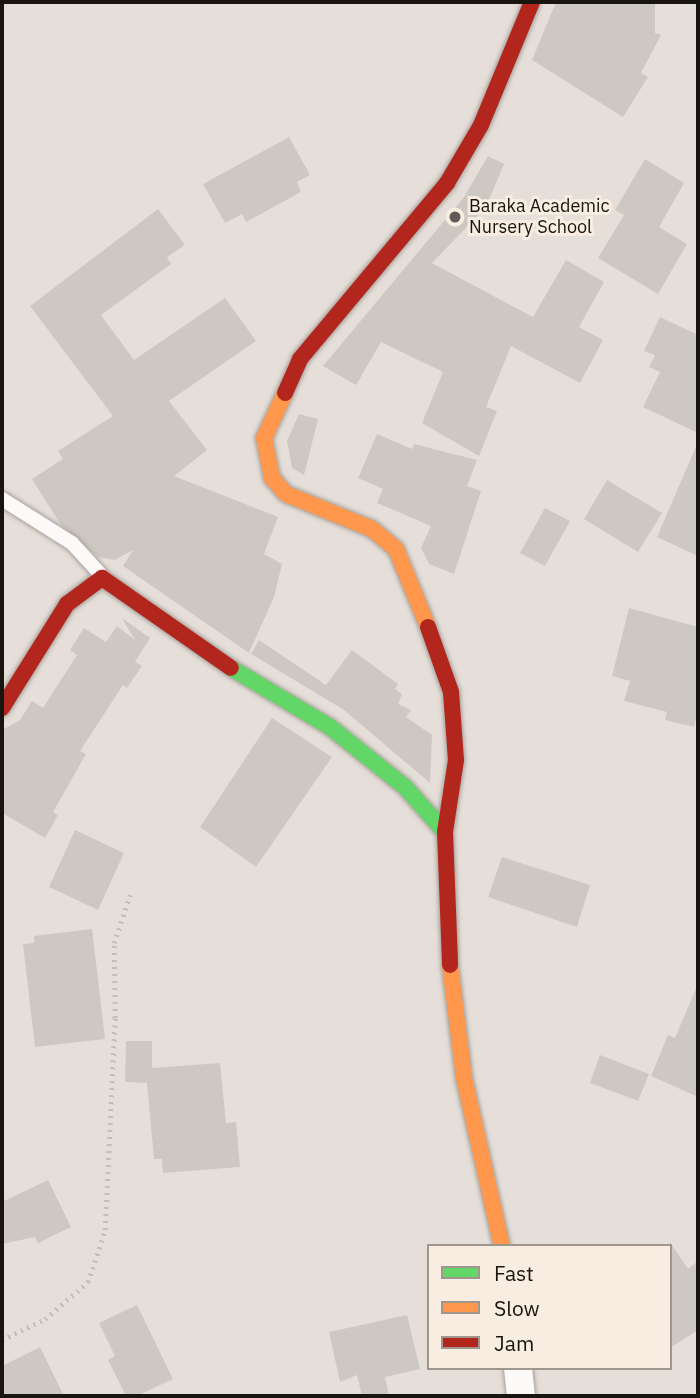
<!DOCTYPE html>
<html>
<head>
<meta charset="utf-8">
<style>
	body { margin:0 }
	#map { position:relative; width:700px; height:1398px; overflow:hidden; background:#e6dfd9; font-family:"IBM Plex Sans",sans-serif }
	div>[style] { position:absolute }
	.building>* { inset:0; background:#cec8c3 }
	.path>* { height:4.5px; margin-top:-2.25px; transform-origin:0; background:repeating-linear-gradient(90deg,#c1bfbd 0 2px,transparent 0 7px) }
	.roads { filter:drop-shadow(0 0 2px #a7a19c) drop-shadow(0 0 2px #a7a19c) }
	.lane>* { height:14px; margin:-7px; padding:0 7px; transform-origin:7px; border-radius:7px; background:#fbfaf9 }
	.street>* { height:28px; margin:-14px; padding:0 14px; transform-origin:14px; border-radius:14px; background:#fbfaf9 }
	.fast>* { height:16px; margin:-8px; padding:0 8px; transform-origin:8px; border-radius:8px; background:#63d668 }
	.slow>* { height:16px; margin:-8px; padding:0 8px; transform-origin:8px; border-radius:8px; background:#ff974d }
	.jam>* { height:16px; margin:-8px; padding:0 8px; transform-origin:8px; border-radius:8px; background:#b3261e }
	.dots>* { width:19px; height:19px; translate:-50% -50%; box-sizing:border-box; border:4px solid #f9ece0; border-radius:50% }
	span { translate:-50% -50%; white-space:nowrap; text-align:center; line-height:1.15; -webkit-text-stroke:6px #f9ece0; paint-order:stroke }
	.poi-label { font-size:18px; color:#181410 }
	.left { translate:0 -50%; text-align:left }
	.frame { position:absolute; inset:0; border:4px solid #181410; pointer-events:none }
	.legend { position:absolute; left:427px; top:1244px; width:245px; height:126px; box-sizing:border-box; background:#f9ece0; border:2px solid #9f968d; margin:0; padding:9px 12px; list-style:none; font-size:21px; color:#181410 }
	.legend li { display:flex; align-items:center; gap:14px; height:35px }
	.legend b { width:35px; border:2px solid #9f968d }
</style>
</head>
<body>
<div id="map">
	<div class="building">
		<div style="clip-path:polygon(556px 2px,655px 2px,655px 33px,661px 35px,641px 73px,648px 77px,623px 117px,532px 60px)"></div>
		<div style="clip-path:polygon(289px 137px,310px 175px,297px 182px,301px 192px,246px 222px,242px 214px,225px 223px,203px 184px)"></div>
		<div style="clip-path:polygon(488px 156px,504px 164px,486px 207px,432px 263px,533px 317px,566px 260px,604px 282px,579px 327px,603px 340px,580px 383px,511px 346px,486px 407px,497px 411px,479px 456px,422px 423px,443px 372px,381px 342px,356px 385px,323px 366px,464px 197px)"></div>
		<div style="clip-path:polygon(645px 159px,684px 183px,659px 227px,687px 244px,658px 294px,598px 258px,624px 215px,615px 210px)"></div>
		<div style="clip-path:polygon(158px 209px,185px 245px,167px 257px,171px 264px,101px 315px,134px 360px,225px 298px,256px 341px,169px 401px,207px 450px,174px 476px,278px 517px,264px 554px,282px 564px,274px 597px,249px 653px,123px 566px,133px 550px,115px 560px,98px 557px,61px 525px,32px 479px,63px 459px,58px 451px,113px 416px,30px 306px)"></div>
		<div style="clip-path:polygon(660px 317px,698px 335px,698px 433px,643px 407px,660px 372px,649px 367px,655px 355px,644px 351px)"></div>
		<div style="clip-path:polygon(299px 414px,318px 419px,304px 475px,292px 468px,287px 441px)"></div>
		<div style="clip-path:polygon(377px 434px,412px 449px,414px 444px,477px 460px,467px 486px,481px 491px,454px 574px,429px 564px,421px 548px,431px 526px,377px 503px,383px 489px,358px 478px)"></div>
		<div style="clip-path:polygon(698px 442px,698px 556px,657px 537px)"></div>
		<div style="clip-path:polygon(607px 480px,662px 513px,638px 552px,584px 519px)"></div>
		<div style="clip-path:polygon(545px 508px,570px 521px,545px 566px,520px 553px)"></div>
		<div style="clip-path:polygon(629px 608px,698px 627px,698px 709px,694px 727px,665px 720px,667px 712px,624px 701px,630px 681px,612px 676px)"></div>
		<div style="clip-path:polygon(122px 618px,150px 638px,135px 662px,142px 666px,127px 688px,123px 685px,80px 751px,86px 754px,53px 812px,58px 815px,45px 838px,2px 813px,2px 730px,20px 720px,32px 701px,43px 708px,77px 655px,70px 650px,84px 628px,106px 642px,117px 626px,135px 640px)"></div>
		<div style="clip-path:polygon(259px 640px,326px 685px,352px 650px,398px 684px,395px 689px,402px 694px,398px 704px,411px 710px,406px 717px,432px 735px,430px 783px,344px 710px,251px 654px)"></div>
		<div style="clip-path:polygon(272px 718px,332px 757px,256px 867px,200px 827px)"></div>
		<div style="clip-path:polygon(75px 830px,124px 853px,98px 910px,49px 887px)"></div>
		<div style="clip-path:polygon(502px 857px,590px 885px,577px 927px,488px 897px)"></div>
		<div style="clip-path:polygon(92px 929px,105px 1039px,35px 1047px,23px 944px,34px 943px,34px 936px)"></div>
		<div style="clip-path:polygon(698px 984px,698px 1097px,651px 1076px,668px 1035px,675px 1038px)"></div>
		<div style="clip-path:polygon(126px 1041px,152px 1041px,152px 1068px,220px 1063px,226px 1123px,236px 1122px,240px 1167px,163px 1173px,162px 1159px,154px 1159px,147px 1083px,125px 1082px)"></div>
		<div style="clip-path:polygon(600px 1055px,649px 1074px,638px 1101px,590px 1083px)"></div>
		<div style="clip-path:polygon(48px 1180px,71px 1227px,38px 1243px,35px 1237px,2px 1244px,2px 1202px)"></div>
		<div style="clip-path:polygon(670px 1242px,688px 1269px,698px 1261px,698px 1330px,670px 1348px)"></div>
		<div style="clip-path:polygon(137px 1305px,173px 1379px,137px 1396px,126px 1396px,108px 1360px,115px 1356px,99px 1323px)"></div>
		<div style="clip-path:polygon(407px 1315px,420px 1369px,385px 1377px,389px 1396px,362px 1396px,357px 1375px,340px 1382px,329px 1332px)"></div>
		<div style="clip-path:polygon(40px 1347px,64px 1396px,2px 1396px,2px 1366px)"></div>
	</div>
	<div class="path">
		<div style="left:2px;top:1340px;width:48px;rotate:-26deg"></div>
		<div style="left:45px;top:1319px;width:57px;rotate:-40.7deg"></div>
		<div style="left:88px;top:1282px;width:55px;rotate:-71.9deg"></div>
		<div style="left:105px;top:1230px;width:212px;rotate:-87.3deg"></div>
		<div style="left:115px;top:1018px;width:75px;rotate:-90.8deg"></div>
		<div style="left:114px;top:943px;width:51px;rotate:-71.6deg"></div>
	</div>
	<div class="roads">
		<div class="lane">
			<div style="left:2px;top:499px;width:83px;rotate:32.2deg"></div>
			<div style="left:72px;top:543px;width:45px;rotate:47.7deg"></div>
		</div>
		<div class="street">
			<div style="left:518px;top:1368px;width:28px;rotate:84deg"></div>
		</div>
		<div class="fast">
			<div style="left:231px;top:668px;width:115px;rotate:30.8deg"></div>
			<div style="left:330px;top:727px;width:96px;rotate:38.7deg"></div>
			<div style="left:405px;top:787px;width:60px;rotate:48.4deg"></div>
		</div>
		<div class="slow">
			<div style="left:285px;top:393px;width:50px;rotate:115deg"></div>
			<div style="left:264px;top:438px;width:41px;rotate:78.7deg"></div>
			<div style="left:272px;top:478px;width:21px;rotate:49deg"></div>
			<div style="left:286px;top:494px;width:93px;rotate:22.1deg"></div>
			<div style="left:372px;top:529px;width:31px;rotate:40deg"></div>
			<div style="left:396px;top:549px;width:84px;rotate:67.7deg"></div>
			<div style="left:450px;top:965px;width:114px;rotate:82.9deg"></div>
			<div style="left:464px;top:1078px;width:172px;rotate:77.3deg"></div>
		</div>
		<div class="jam">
			<div style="left:285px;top:393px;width:37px;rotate:-66deg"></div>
			<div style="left:300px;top:359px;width:229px;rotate:-50.1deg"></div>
			<div style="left:447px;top:183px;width:67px;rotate:-59.6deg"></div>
			<div style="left:481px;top:125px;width:133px;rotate:-67.5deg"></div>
			<div style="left:428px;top:627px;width:69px;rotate:70.5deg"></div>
			<div style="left:451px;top:692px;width:68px;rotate:85.8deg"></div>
			<div style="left:456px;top:760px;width:73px;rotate:98.7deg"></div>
			<div style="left:445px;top:832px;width:133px;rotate:87.8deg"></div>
			<div style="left:2px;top:708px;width:123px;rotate:-58deg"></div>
			<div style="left:67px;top:604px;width:44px;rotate:-36.6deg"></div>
			<div style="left:102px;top:578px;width:157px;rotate:34.9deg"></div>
		</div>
	</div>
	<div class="dots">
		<div style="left:455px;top:217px;background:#605b56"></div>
	</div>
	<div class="poi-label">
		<span class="left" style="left:469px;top:217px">Baraka Academic<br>Nursery School</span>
	</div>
	<div class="frame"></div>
	<ul class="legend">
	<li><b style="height:9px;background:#63d668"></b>Fast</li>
	<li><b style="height:9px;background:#ff974d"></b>Slow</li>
	<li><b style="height:9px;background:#b3261e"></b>Jam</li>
	</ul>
</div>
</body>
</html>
